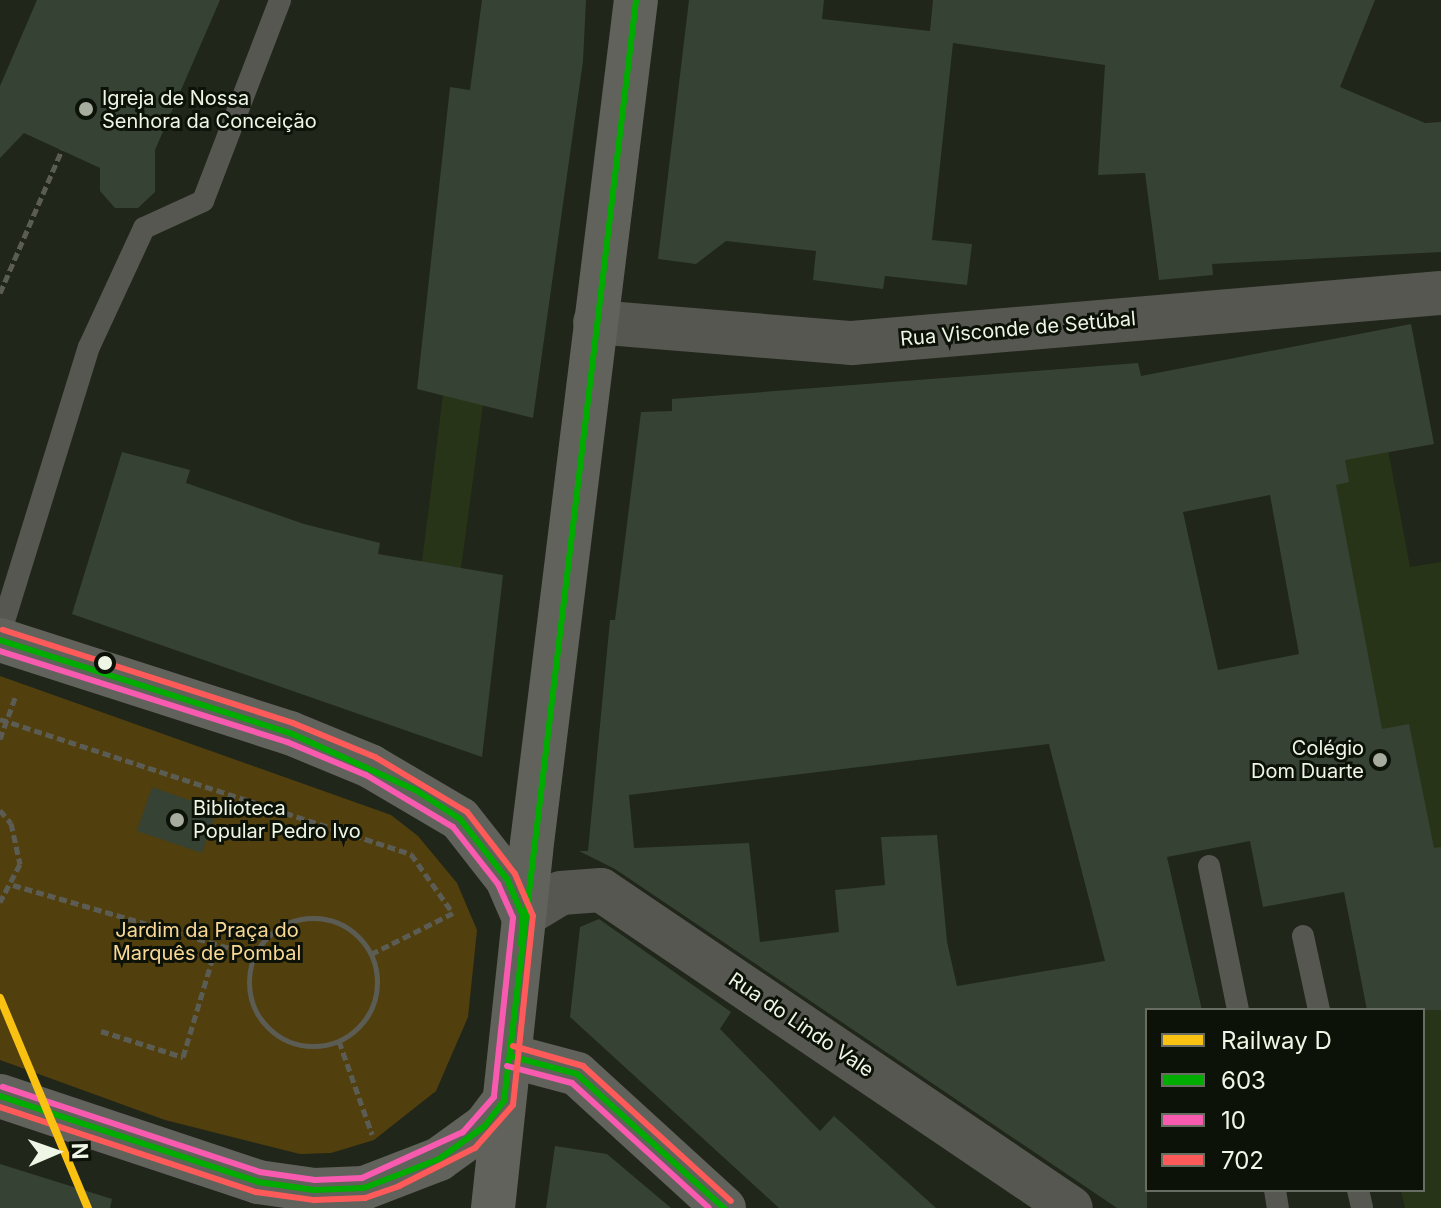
<!DOCTYPE html>
<html>
<head>
<meta charset="utf-8">
<style>
	body { margin:0 }
	#map { position:relative; width:1441px; height:1208px; overflow:hidden; background:#202619; font-family:Inter,sans-serif }
	div>[style] { position:absolute }
	.built>* { inset:0; background:#283417 }
	.green>* { inset:0; background:#523f0e }
	.building>* { inset:0; background:#364234 }
	.path>* { height:5px; margin-top:-2.5px; transform-origin:0; background:repeating-linear-gradient(90deg,#5b5d55 0 8px,transparent 0 12px) }
	.path>.ring { margin:-2.5px; padding:0; box-sizing:content-box; background:none; border:5px solid #5b5d55; border-radius:50% }
	.service>* { height:22px; margin:-11px; padding:0 11px; transform-origin:11px; border-radius:11px; background:#565751 }
	.minor>* { height:44px; margin:-22px; padding:0 22px; transform-origin:22px; border-radius:22px; background:#565751 }
	.secondary>* { height:44px; margin:-22px; padding:0 22px; transform-origin:22px; border-radius:22px; background:#61625b }
	.bus-1>* { height:6px; margin:-3px; padding:0 3px; transform-origin:3px; border-radius:3px; background:#00ac00 }
	.bus-2>* { height:6px; margin:-3px; padding:0 3px; transform-origin:3px; border-radius:3px; background:#f75aaf }
	.bus-3>* { height:6px; margin:-3px; padding:0 3px; transform-origin:3px; border-radius:3px; background:#ff5a5a }
	.rail-1>* { height:8px; margin:-4px; padding:0 4px; transform-origin:4px; border-radius:4px; background:#f9c212 }
	.dots>* { width:22px; height:22px; translate:-50% -50%; box-sizing:border-box; border:4px solid #0d1208; border-radius:50% }
	span { translate:-50% -50%; white-space:nowrap; text-align:center; line-height:1.15; -webkit-text-stroke:6px #0d1208; paint-order:stroke }
	.poi-label { font-size:20px; color:#eef6e6 }
	.left { translate:0 -50%; text-align:left }
	.right { translate:-100% -50%; text-align:right }
	.street-label { font-size:20px; color:#eef6e6 }
	.park-label { font-size:20px; color:#f9d795 }
	.legend { position:absolute; left:1145px; top:1008px; width:280px; height:184px; box-sizing:border-box; background:#0d1208; border:2px solid #676d61; margin:0; padding:10px 14px; list-style:none; font-size:24px; color:#eef6e6 }
	.legend li { display:flex; align-items:center; gap:16px; height:40px }
	.legend b { width:40px; border:2px solid #676d61 }
	.north { position:absolute; left:16px; top:1112px; width:80px; height:80px; -webkit-text-stroke:6px #0d1208; paint-order:stroke; rotate:88deg; font-size:22px; font-weight:700; line-height:32px; text-align:center; color:#eef6e6 }
	.north::after { content:''; display:block; margin:auto; width:28px; height:36px; background:#eef6e6; clip-path:polygon(50% 0,100% 100%,50% 72%,0 100%) }
</style>
</head>
<body>
<div id="map">
	<div class="built">
		<div style="clip-path:polygon(1366px 333px,1410px 567px,1441px 562px,1441px 1208px,1405px 1208px,1401px 1190px,1423px 1190px,1423px 1010px,1367px 1010px,1244px 356px)"></div>
		<div style="clip-path:polygon(443px 395px,483px 405px,461px 568px,401px 729px)"></div>
	</div>
	<div class="green">
		<div style="clip-path:polygon(0 676px,391px 815px,418px 836px,457px 883px,477px 930px,468px 1017px,436px 1091px,374px 1140px,331px 1153px,300px 1154px,165px 1120px,0 1060px)"></div>
	</div>
	<div class="building">
		<div style="clip-path:polygon(37px 0,220px 0,155px 150px,155px 192px,138px 208px,115px 208px,100px 191px,100px 168px,24px 133px,0 158px,0 86px)"></div>
		<div style="clip-path:polygon(482px 0,586px 0,583px 61px,533px 418px,417px 389px,450px 87px,470px 90px)"></div>
		<div style="clip-path:polygon(689px 0,824px 0,822px 19px,930px 31px,933px 0,1375px 0,1340px 87px,1425px 123px,1441px 122px,1441px 252px,1212px 264px,1213px 275px,1159px 280px,1145px 173px,1098px 175px,1105px 65px,953px 43px,932px 240px,972px 244px,967px 285px,885px 276px,883px 289px,813px 280px,816px 251px,726px 241px,696px 264px,658px 259px)"></div>
		<div style="clip-path:polygon(evenodd,1411px 324px,1434px 444px,1345px 460px,1349px 482px,1336px 485px,1382px 729px,1409px 724px,1434px 848px,1441px 847px,1441px 1010px,1367px 1010px,1344px 892px,1263px 907px,1250px 841px,1167px 857px,1202px 1010px,1147px 1010px,1147px 1208px,1117px 1208px,615px 869px,579px 851px,588px 851px,610px 620px,615px 620px,641px 412px,672px 411px,672px 399px,1138px 363px,1141px 376px,1411px 324px,1270px 495px,1299px 654px,1218px 670px,1183px 512px,1270px 495px,1411px 324px,1049px 744px,1105px 961px,957px 986px,947px 942px,937px 835px,881px 837px,885px 885px,835px 890px,839px 932px,760px 942px,749px 843px,634px 848px,629px 795px,1049px 744px)"></div>
		<div style="clip-path:polygon(122px 452px,190px 470px,186px 483px,304px 524px,380px 543px,378px 554px,503px 575px,482px 757px,72px 614px)"></div>
		<div style="clip-path:polygon(152px 787px,217px 810px,202px 853px,137px 831px)"></div>
		<div style="clip-path:polygon(599px 919px,731px 1012px,720px 1029px,820px 1131px,834px 1116px,936px 1208px,779px 1208px,570px 1017px,580px 927px)"></div>
		<div style="clip-path:polygon(555px 1146px,607px 1154px,671px 1208px,546px 1208px)"></div>
		<div style="clip-path:polygon(0 1164px,112px 1199px,110px 1208px,0 1208px)"></div>
	</div>
	<div class="path">
		<div style="left:0;top:293px;width:156px;rotate:-66.6deg"></div>
		<div style="left:0;top:719px;width:433px;rotate:18.2deg"></div>
		<div style="left:411px;top:854px;width:72px;rotate:54.6deg"></div>
		<div style="left:453px;top:913px;width:92px;rotate:153.4deg"></div>
		<div style="left:0;top:739px;width:47px;rotate:-70deg"></div>
		<div style="left:0;top:810px;width:17px;rotate:50deg"></div>
		<div style="left:11px;top:823px;width:42px;rotate:77.6deg"></div>
		<div style="left:20px;top:864px;width:43px;rotate:117.8deg"></div>
		<div style="left:13px;top:885px;width:251px;rotate:16.2deg"></div>
		<div class="ring" style="left:249px;top:918px;width:123px;height:123px"></div>
		<div style="left:101px;top:1031px;width:86px;rotate:17.6deg"></div>
		<div style="left:183px;top:1057px;width:118px;rotate:-73.3deg"></div>
		<div style="left:339px;top:1041px;width:99px;rotate:70.5deg"></div>
	</div>
	<div class="service">
		<div style="left:0;top:634px;width:300px;rotate:-72.8deg"></div>
		<div style="left:89px;top:347px;width:131px;rotate:-65.2deg"></div>
		<div style="left:144px;top:228px;width:65px;rotate:-24.6deg"></div>
		<div style="left:203px;top:201px;width:215px;rotate:-69deg"></div>
		<div style="left:1209px;top:866px;width:147px;rotate:78.6deg"></div>
		<div style="left:1303px;top:936px;width:76px;rotate:77.8deg"></div>
		<div style="left:1275px;top:1190px;width:18px;rotate:81deg"></div>
		<div style="left:1358px;top:1190px;width:18px;rotate:77deg"></div>
	</div>
	<div class="minor">
		<div style="left:595px;top:322px;width:258px;rotate:4.7deg"></div>
		<div style="left:852px;top:343px;width:591px;rotate:-4.85deg"></div>
		<div style="left:523px;top:916px;width:44px;rotate:-31.2deg"></div>
		<div style="left:561px;top:893px;width:40px;rotate:-4.3deg"></div>
		<div style="left:601px;top:890px;width:567px;rotate:34.08deg"></div>
	</div>
	<div class="secondary">
		<div style="left:0;top:640px;width:305px;rotate:17.8deg"></div>
		<div style="left:290px;top:733px;width:87px;rotate:22.4deg"></div>
		<div style="left:370px;top:766px;width:104px;rotate:30.5deg"></div>
		<div style="left:460px;top:819px;width:76px;rotate:51.9deg"></div>
		<div style="left:507px;top:879px;width:40px;rotate:66.6deg"></div>
		<div style="left:510px;top:1056px;width:69px;rotate:15deg"></div>
		<div style="left:577px;top:1074px;width:199px;rotate:42.4deg"></div>
		<div style="left:0;top:1096px;width:272px;rotate:18.4deg"></div>
		<div style="left:258px;top:1182px;width:57px;rotate:8.1deg"></div>
		<div style="left:314px;top:1190px;width:50px;rotate:-2.3deg"></div>
		<div style="left:364px;top:1188px;width:80px;rotate:-21.1deg"></div>
		<div style="left:439px;top:1159px;width:57px;rotate:-35.7deg"></div>
		<div style="left:485px;top:1126px;width:31px;rotate:-53deg"></div>
		<div style="left:493px;top:1208px;width:359px;rotate:-83.9deg"></div>
		<div style="left:531px;top:851px;width:857px;rotate:-82.97deg"></div>
	</div>
	<div class="bus-1">
		<div style="left:0;top:640px;width:305px;rotate:17.8deg"></div>
		<div style="left:290px;top:733px;width:140px;rotate:24.5deg"></div>
		<div style="left:417px;top:791px;width:51px;rotate:33.1deg"></div>
		<div style="left:460px;top:819px;width:76px;rotate:51.9deg"></div>
		<div style="left:507px;top:879px;width:40px;rotate:66.6deg"></div>
		<div style="left:523px;top:916px;width:28px;rotate:94deg"></div>
		<div style="left:510px;top:1056px;width:69px;rotate:15deg"></div>
		<div style="left:577px;top:1074px;width:199px;rotate:42.4deg"></div>
		<div style="left:0;top:1096px;width:272px;rotate:18.4deg"></div>
		<div style="left:258px;top:1182px;width:57px;rotate:8.1deg"></div>
		<div style="left:314px;top:1190px;width:50px;rotate:-2.3deg"></div>
		<div style="left:364px;top:1188px;width:80px;rotate:-21.1deg"></div>
		<div style="left:439px;top:1159px;width:57px;rotate:-35.7deg"></div>
		<div style="left:485px;top:1126px;width:31px;rotate:-53deg"></div>
		<div style="left:504px;top:1101px;width:1109px;rotate:-83.16deg"></div>
	</div>
	<div class="bus-2">
		<div style="left:0;top:651px;width:301px;rotate:17.6deg"></div>
		<div style="left:287px;top:742px;width:86px;rotate:22.7deg"></div>
		<div style="left:366px;top:775px;width:101px;rotate:30.9deg"></div>
		<div style="left:453px;top:827px;width:73px;rotate:51.7deg"></div>
		<div style="left:498px;top:884px;width:37px;rotate:66deg"></div>
		<div style="left:513px;top:918px;width:180px;rotate:96.1deg"></div>
		<div style="left:494px;top:1097px;width:47px;rotate:131.5deg"></div>
		<div style="left:463px;top:1132px;width:111px;rotate:155.5deg"></div>
		<div style="left:362px;top:1178px;width:47px;rotate:177.6deg"></div>
		<div style="left:315px;top:1180px;width:56px;rotate:-171.7deg"></div>
		<div style="left:260px;top:1172px;width:271px;rotate:-161.7deg"></div>
		<div style="left:507px;top:1066px;width:67px;rotate:14.7deg"></div>
		<div style="left:572px;top:1083px;width:185px;rotate:42.4deg"></div>
	</div>
	<div class="bus-3">
		<div style="left:513px;top:1046px;width:73px;rotate:15.9deg"></div>
		<div style="left:583px;top:1066px;width:200px;rotate:42.4deg"></div>
		<div style="left:0;top:1107px;width:270px;rotate:18.4deg"></div>
		<div style="left:256px;top:1192px;width:59px;rotate:7.9deg"></div>
		<div style="left:314px;top:1200px;width:51px;rotate:-2.2deg"></div>
		<div style="left:365px;top:1198px;width:36px;rotate:-19deg"></div>
		<div style="left:399px;top:1186px;width:85px;rotate:-26.6deg"></div>
		<div style="left:475px;top:1148px;width:57px;rotate:-48.5deg"></div>
		<div style="left:513px;top:1105px;width:190px;rotate:-84deg"></div>
		<div style="left:533px;top:916px;width:46px;rotate:-113.2deg"></div>
		<div style="left:515px;top:874px;width:78px;rotate:-127.7deg"></div>
		<div style="left:467px;top:812px;width:107px;rotate:-149.1deg"></div>
		<div style="left:375px;top:757px;width:89px;rotate:-157.5deg"></div>
		<div style="left:293px;top:723px;width:305px;rotate:-162.2deg"></div>
	</div>
	<div class="rail-1">
		<div style="left:0;top:998px;width:228px;rotate:67.3deg"></div>
	</div>
	<div class="dots">
		<div style="left:86px;top:109px;background:#a6ad9e"></div>
		<div style="left:105px;top:663px;background:#eef6e6"></div>
		<div style="left:1380px;top:760px;background:#a6ad9e"></div>
		<div style="left:177px;top:820px;background:#a6ad9e"></div>
	</div>
	<div class="poi-label">
		<span class="left" style="left:102px;top:110px">Igreja de Nossa<br>Senhora da Conceição</span>
		<span class="right" style="left:1364px;top:760px">Colégio<br>Dom Duarte</span>
		<span class="left" style="left:193px;top:820px">Biblioteca<br>Popular Pedro Ivo</span>
	</div>
	<div class="street-label">
		<span style="left:1018px;top:329px;rotate:-5deg">Rua Visconde de Setúbal</span>
		<span style="left:801px;top:1025px;rotate:34deg">Rua do Lindo Vale</span>
	</div>
	<div class="park-label">
		<span style="left:207px;top:942px">Jardim da Praça do<br>Marquês de Pombal</span>
	</div>
	<ul class="legend">
	<li><b style="height:10px;background:#f9c212"></b>Railway D</li>
	<li><b style="height:10px;background:#00ac00"></b>603</li>
	<li><b style="height:10px;background:#f75aaf"></b>10</li>
	<li><b style="height:10px;background:#ff5a5a"></b>702</li>
	</ul>
	<div class="north">N</div>
</div>
</body>
</html>
